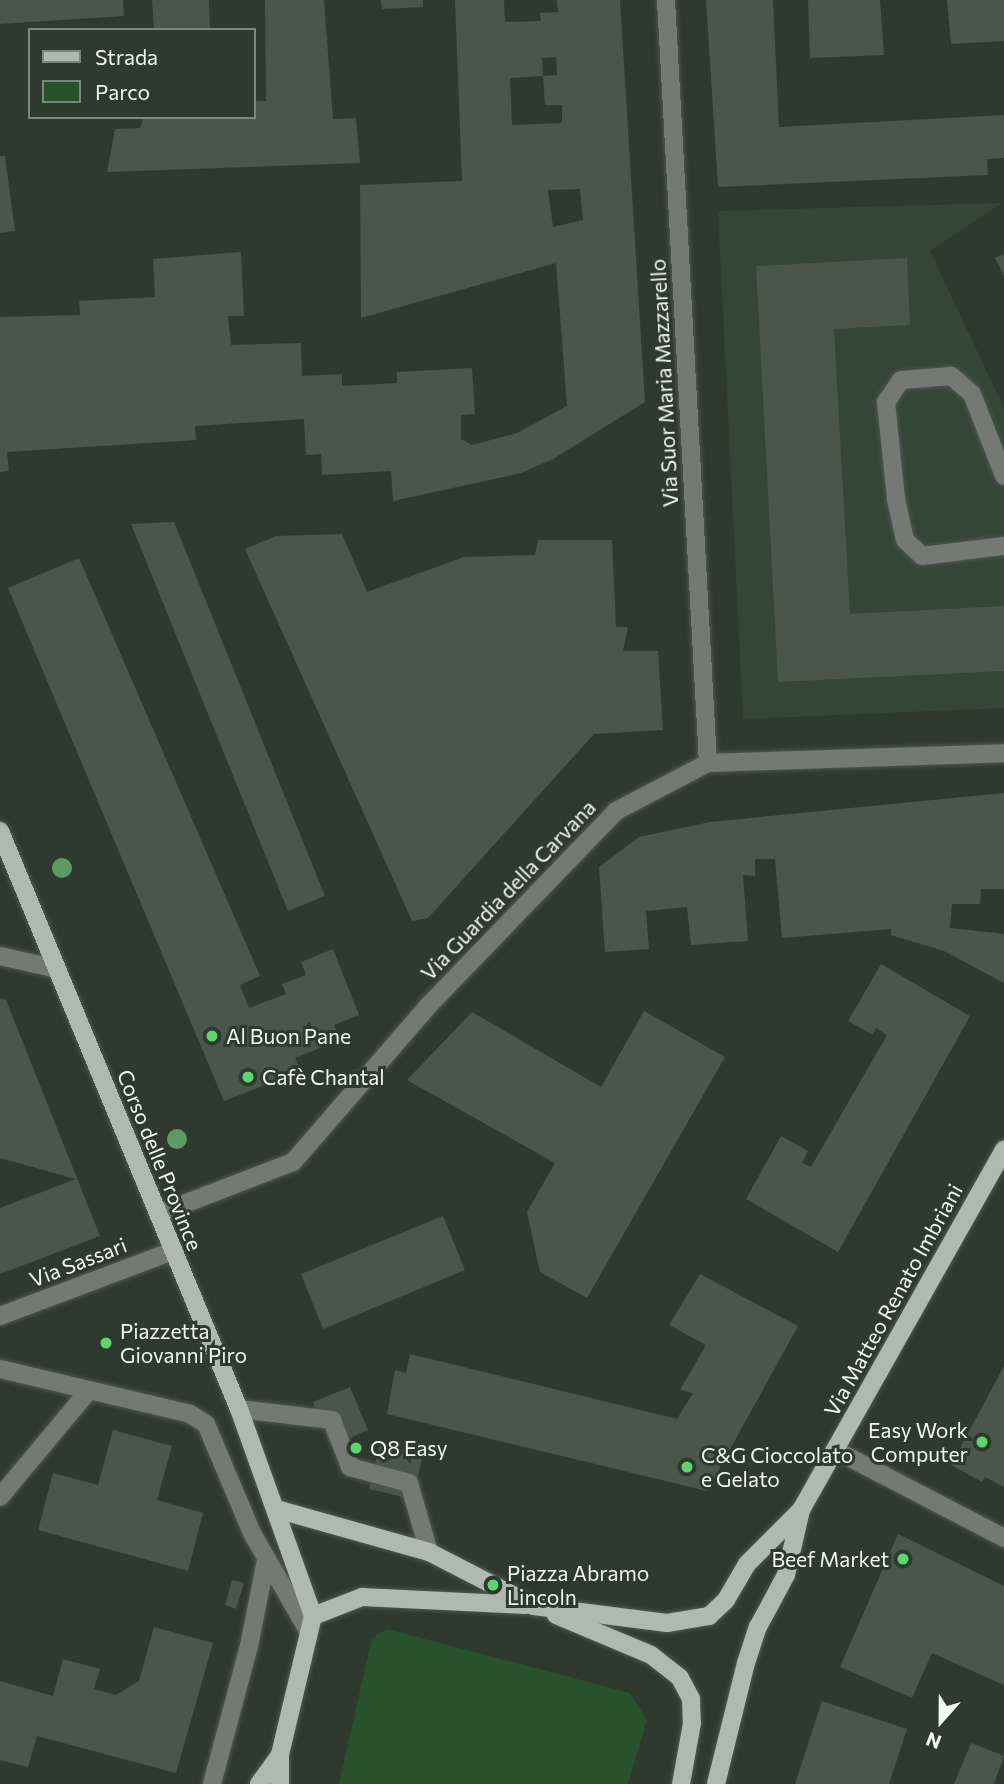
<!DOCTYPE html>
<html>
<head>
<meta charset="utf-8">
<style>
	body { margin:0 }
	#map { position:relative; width:1004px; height:1784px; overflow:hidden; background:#2f3a2f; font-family:Commissioner,sans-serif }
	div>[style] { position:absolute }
	.built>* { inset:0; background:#354536 }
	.green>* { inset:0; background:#27522b }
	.building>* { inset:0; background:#4a564a }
	.roads { filter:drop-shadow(0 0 2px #4e584e) drop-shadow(0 0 2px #4e584e) }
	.minor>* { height:18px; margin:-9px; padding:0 9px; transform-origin:9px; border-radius:9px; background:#737973 }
	.major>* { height:18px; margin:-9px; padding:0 9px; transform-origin:9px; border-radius:9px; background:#afbaaf }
	.trees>* { width:20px; height:20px; margin:-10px; border-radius:50%; background:#5f9a64 }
	.dots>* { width:19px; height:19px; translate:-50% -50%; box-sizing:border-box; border:4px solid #2f3a2f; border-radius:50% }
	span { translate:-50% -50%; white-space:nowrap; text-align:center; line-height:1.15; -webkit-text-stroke:6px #2f3a2f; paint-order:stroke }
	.street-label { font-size:21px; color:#f0f7f0 }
	.poi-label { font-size:21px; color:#f0f7f0 }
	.left { translate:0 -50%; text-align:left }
	.right { translate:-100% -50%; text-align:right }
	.legend { position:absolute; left:28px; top:28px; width:228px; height:91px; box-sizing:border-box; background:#2f3a2f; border:2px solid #7c867c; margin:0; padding:9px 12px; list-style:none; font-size:21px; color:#f0f7f0 }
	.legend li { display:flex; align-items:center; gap:14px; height:35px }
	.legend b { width:35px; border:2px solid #7c867c }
	.north { position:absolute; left:906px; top:1686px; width:70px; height:70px; -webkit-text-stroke:5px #2f3a2f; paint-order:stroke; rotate:201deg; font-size:19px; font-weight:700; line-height:28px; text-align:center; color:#f0f7f0 }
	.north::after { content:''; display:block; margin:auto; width:24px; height:32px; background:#f0f7f0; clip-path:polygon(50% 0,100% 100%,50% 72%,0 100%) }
</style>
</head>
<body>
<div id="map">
	<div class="built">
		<div style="clip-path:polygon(1002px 203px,930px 251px,1004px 408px,1004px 708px,743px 719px,718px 211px)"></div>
	</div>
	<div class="green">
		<div style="clip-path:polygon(387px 1629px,630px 1693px,647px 1720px,628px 1784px,339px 1784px,372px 1638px)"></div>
	</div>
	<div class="building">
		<div style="clip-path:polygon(0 0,123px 0,124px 16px,0 24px)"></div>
		<div style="clip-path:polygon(152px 0,209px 0,210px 30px,154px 30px)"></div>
		<div style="clip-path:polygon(265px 0,324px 0,333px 119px,356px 118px,360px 163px,107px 172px,115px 129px,140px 128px,144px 117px,254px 117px,254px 101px,266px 101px)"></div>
		<div style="clip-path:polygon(381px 0,423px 0,423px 7px,382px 9px)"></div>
		<div style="clip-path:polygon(evenodd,455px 0,504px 0,505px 22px,541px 21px,540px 13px,558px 12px,557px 0,620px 0,645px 402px,553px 459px,521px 473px,393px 501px,391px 471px,322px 475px,321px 454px,306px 455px,304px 419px,195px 426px,196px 440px,7px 452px,9px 471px,0 472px,0 317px,80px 315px,79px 301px,155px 297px,153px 259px,241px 252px,244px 316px,228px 316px,231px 345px,301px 343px,302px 376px,342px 374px,342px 386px,397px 383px,397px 372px,472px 368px,475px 414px,461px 415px,461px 439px,472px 445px,517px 433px,567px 406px,556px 263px,361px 318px,360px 185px,462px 181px,455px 0,556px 57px,557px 75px,543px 76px,545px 105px,562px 105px,562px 123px,512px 125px,510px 78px,543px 76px,542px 58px,556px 57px,455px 0,580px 189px,583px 220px,553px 227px,548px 190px,580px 189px)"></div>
		<div style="clip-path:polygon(706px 0,773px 0,779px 127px,1004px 115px,1004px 158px,987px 159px,988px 175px,718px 187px)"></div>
		<div style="clip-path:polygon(808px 0,880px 0,884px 55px,810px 58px)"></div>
		<div style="clip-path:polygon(947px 0,1004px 0,1004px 41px,951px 44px)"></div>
		<div style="clip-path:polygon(0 156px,5px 156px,15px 231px,0 233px)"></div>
		<div style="clip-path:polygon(1004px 254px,1004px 276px,995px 258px)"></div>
		<div style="clip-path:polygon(907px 258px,910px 325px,834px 329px,850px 614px,1004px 606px,1004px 671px,778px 682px,756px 266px)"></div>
		<div style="clip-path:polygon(174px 522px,325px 896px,288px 911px,131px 524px)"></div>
		<div style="clip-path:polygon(342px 534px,367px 592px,464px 557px,535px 555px,538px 540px,612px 540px,616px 627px,628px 627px,623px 651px,658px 651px,663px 730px,594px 734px,428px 918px,412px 921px,245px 549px,276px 536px)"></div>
		<div style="clip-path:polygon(79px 558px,260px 976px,240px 985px,249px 1008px,286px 994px,282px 984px,306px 975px,301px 962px,333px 949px,359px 1015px,334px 1025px,340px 1040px,295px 1058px,301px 1071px,224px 1101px,8px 588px)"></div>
		<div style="clip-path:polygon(1004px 793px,1004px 889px,981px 889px,980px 904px,952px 904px,950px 928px,1004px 934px,1004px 983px,944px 951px,891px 935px,891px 929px,782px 938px,775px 859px,755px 859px,755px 876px,743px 875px,748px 941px,691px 945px,687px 907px,646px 911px,649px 949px,605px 952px,599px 867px,639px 837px,710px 822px)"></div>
		<div style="clip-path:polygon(881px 964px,970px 1016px,838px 1252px,746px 1199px,781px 1136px,808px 1151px,802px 1163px,811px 1167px,887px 1035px,876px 1028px,873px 1035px,848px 1021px)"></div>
		<div style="clip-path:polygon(0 998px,6px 1000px,100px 1236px,0 1274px,0 1208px,76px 1179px,0 1158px)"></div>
		<div style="clip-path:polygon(644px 1011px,725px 1057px,587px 1298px,540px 1272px,527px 1212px,555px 1163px,407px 1080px,472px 1012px,601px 1087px)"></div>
		<div style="clip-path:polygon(443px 1216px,465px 1270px,323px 1329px,301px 1274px)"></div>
		<div style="clip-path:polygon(700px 1274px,798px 1326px,707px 1491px,387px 1414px,395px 1370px,406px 1373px,410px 1354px,677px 1419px,693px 1393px,680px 1390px,706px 1345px,669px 1325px)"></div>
		<div style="clip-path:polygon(1004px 1366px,1004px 1487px,985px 1477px,982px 1482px,951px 1465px)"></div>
		<div style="clip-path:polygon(350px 1387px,368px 1430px,331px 1446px,313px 1402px)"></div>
		<div style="clip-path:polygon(113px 1430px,172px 1446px,157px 1500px,203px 1513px,188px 1571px,38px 1530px,53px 1473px,98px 1485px)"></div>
		<div style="clip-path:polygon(380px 1445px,423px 1455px,412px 1499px,369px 1489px)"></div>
		<div style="clip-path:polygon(898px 1534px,1004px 1586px,1004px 1685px,932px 1653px,912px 1698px,840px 1667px)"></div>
		<div style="clip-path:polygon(232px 1580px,244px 1583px,236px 1609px,225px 1605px)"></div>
		<div style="clip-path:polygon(154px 1627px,213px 1643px,176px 1773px,37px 1736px,28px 1767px,0 1760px,0 1681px,53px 1696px,63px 1659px,100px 1669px,94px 1689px,116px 1695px,139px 1681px)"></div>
		<div style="clip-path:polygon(822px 1701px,907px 1729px,889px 1784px,795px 1784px)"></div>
		<div style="clip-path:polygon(971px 1743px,1004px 1756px,994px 1784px,954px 1784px)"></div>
	</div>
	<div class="roads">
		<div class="minor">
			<div style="left:666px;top:0;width:764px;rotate:86.85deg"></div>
			<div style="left:1004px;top:476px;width:88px;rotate:-111.3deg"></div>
			<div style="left:972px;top:394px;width:28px;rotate:-139deg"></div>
			<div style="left:951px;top:376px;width:50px;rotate:175.4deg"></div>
			<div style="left:901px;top:380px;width:27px;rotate:124deg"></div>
			<div style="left:886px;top:402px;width:98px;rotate:84.1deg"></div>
			<div style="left:896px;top:499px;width:42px;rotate:77.6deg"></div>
			<div style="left:905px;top:540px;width:23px;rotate:43deg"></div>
			<div style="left:922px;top:556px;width:83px;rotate:-7deg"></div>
			<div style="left:0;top:956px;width:58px;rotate:12.8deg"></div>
			<div style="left:158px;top:1214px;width:145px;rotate:-21.1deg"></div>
			<div style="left:293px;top:1162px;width:206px;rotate:-49.1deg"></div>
			<div style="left:428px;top:1006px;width:271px;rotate:-46deg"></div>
			<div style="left:616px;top:811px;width:104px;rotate:-27.6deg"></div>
			<div style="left:708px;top:763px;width:296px;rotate:-1.9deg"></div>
			<div style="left:0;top:1316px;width:185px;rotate:-20.6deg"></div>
			<div style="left:0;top:1369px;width:195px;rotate:13.3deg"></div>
			<div style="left:190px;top:1414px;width:19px;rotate:32deg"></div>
			<div style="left:206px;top:1424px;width:118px;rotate:67.1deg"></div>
			<div style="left:252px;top:1533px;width:111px;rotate:60.2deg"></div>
			<div style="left:239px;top:1409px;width:94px;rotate:6.7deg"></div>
			<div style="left:332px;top:1420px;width:50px;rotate:69deg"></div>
			<div style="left:350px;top:1467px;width:61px;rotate:15.2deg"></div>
			<div style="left:409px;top:1483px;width:72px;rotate:73.8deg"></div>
			<div style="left:835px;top:1450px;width:191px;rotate:27.5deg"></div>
			<div style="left:0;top:1497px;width:139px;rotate:-50.2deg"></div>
			<div style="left:212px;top:1784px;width:143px;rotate:-75deg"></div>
			<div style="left:249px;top:1646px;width:88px;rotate:-78.8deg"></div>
		</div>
		<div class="major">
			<div style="left:0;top:831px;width:625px;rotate:67.54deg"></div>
			<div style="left:239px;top:1409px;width:220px;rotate:70.3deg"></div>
			<div style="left:313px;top:1616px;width:143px;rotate:103.4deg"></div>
			<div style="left:280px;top:1755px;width:36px;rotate:126deg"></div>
			<div style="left:276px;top:1509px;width:159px;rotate:15.7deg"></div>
			<div style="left:429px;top:1552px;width:118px;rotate:27.2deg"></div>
			<div style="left:534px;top:1606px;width:134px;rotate:7.3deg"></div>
			<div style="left:667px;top:1623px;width:43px;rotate:-9.5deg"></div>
			<div style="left:709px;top:1616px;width:23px;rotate:-43deg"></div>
			<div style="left:726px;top:1600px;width:42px;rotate:-59.7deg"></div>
			<div style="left:747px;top:1564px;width:76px;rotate:-45deg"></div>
			<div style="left:801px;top:1510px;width:414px;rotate:-60.6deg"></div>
			<div style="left:556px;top:1615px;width:103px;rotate:22.8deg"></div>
			<div style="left:651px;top:1655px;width:37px;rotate:38deg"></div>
			<div style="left:680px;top:1678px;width:24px;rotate:62deg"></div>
			<div style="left:691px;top:1699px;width:24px;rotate:88deg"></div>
			<div style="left:692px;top:1723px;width:62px;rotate:100.2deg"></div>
			<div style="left:313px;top:1616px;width:53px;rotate:-21.2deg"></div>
			<div style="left:362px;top:1597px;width:164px;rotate:2.8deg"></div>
			<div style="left:280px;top:1784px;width:29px;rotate:-90deg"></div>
			<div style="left:716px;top:1784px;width:125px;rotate:-76.1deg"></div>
			<div style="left:746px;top:1663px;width:38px;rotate:-72deg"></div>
			<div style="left:758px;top:1627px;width:59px;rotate:-61.7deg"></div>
			<div style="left:786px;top:1575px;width:67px;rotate:-77deg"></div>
		</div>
	</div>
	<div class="trees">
		<div style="left:62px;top:868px"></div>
		<div style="left:177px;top:1139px"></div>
	</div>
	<div class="dots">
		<div style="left:212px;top:1036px;background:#5ed56c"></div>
		<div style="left:248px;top:1077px;background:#5ed56c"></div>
		<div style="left:106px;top:1343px;background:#5ed56c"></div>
		<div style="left:982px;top:1442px;background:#5ed56c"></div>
		<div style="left:356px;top:1448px;background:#5ed56c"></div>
		<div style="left:687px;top:1467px;background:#5ed56c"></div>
		<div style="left:903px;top:1559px;background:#5ed56c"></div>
		<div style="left:493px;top:1585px;background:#5ed56c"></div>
	</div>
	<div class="street-label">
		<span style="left:664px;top:383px;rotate:-93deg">Via Suor Maria Mazzarello</span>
		<span style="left:508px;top:890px;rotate:-46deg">Via Guardia della Carvana</span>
		<span style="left:160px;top:1160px;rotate:68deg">Corso delle Province</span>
		<span style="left:78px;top:1262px;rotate:-21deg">Via Sassari</span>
		<span style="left:893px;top:1300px;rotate:-61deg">Via Matteo Renato Imbriani</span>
	</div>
	<div class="poi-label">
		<span class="left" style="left:226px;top:1036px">Al Buon Pane</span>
		<span class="left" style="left:262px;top:1077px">Cafè Chantal</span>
		<span class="left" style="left:120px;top:1343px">Piazzetta<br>Giovanni Piro</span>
		<span class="right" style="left:968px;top:1442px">Easy Work<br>Computer</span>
		<span class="left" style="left:370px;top:1448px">Q8 Easy</span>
		<span class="left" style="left:701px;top:1467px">C&amp;G Cioccolato<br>e Gelato</span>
		<span class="right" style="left:889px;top:1559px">Beef Market</span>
		<span class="left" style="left:507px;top:1585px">Piazza Abramo<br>Lincoln</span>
	</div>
	<ul class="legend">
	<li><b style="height:9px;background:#afbaaf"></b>Strada</li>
	<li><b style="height:19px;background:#27522b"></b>Parco</li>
	</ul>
	<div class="north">N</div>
</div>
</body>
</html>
